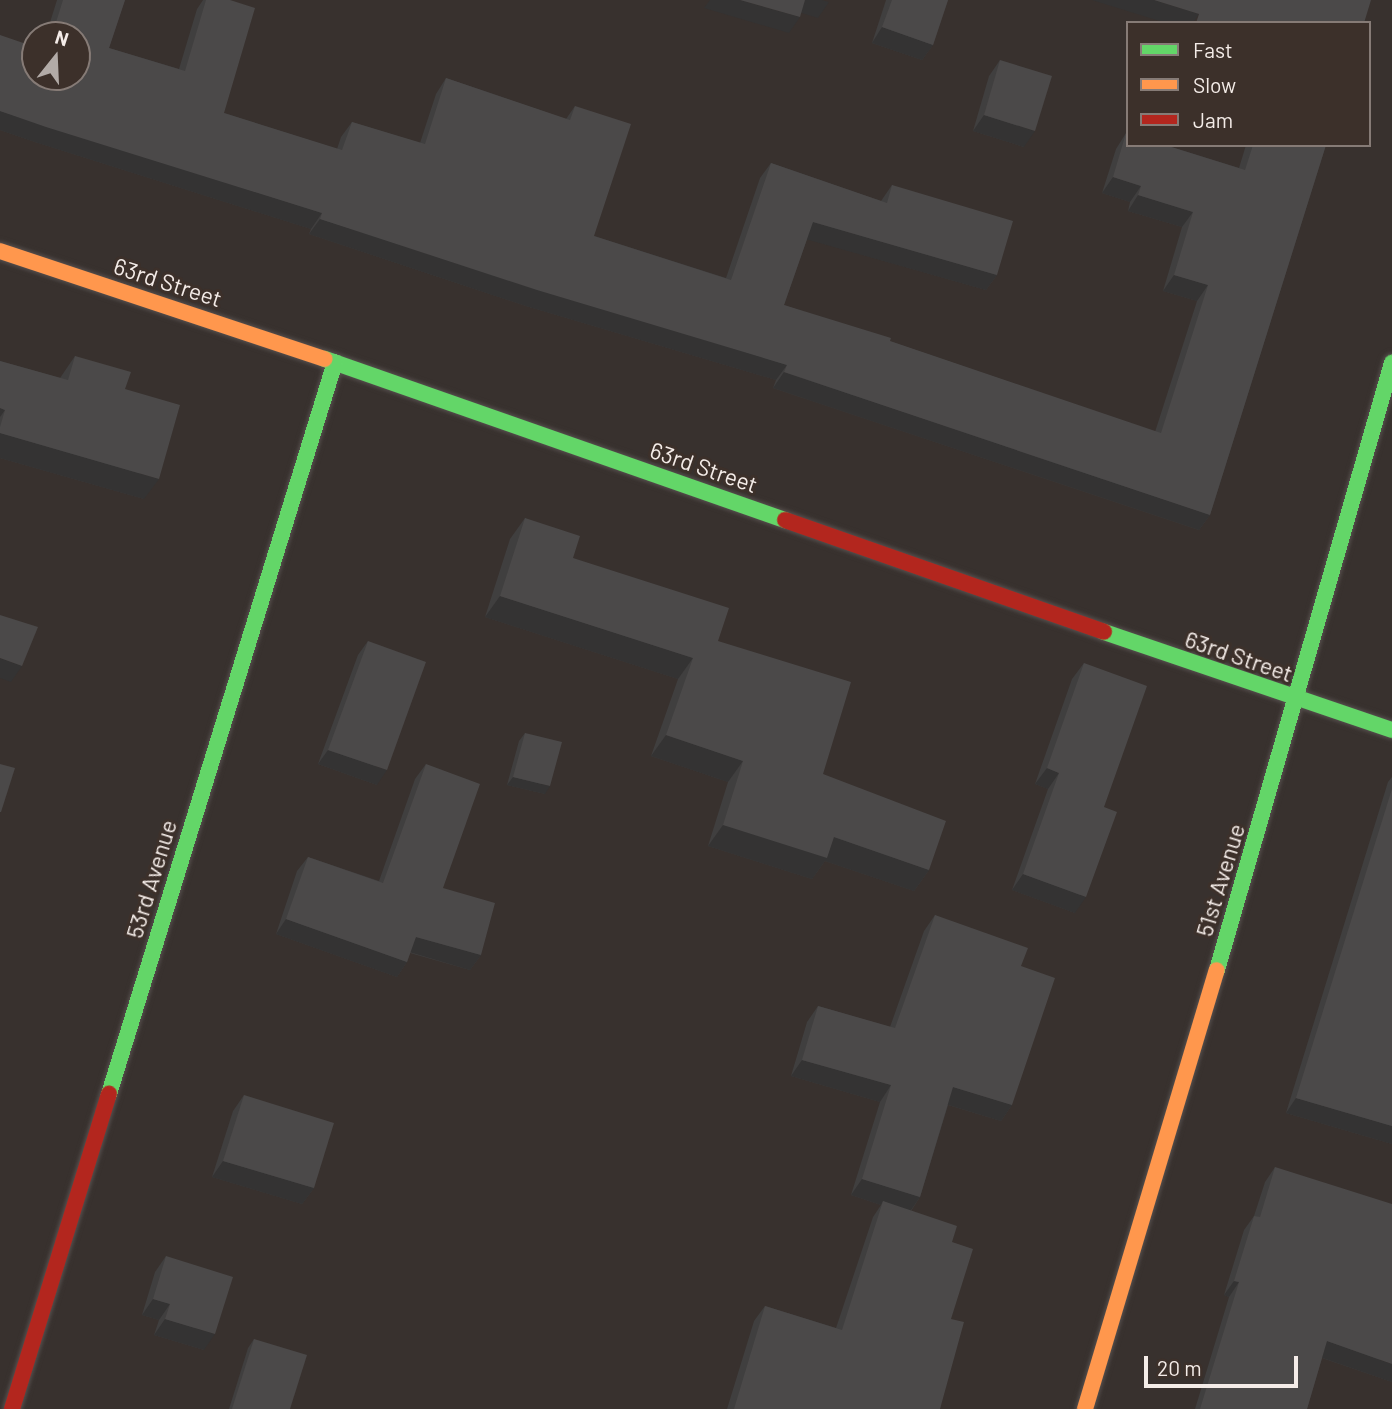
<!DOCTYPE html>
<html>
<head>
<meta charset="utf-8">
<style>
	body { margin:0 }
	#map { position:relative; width:1392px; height:1409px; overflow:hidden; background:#38312e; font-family:Barlow,sans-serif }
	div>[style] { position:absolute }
	.roads { filter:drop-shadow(0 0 2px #56504e) drop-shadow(0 0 2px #56504e) }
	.fast>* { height:16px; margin:-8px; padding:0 8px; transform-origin:8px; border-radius:8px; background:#63d668 }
	.slow>* { height:16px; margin:-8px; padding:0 8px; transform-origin:8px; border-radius:8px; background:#ff974d }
	.jam>* { height:16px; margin:-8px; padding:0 8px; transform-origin:8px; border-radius:8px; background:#b3261e }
	.wall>* { inset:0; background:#403f3f }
	.shaded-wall>* { inset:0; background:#343333 }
	.building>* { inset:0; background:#4b4949 }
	span { translate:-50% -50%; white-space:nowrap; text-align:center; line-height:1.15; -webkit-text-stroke:6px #3c302a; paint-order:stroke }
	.street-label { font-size:23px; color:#f4ece8 }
	.legend { position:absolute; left:1126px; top:21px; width:245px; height:126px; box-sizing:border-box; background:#3c302a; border:2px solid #867b76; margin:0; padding:9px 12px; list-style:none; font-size:21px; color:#f4ece8 }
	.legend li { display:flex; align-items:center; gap:14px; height:35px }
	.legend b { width:35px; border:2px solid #867b76 }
	.north { position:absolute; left:21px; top:21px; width:70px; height:70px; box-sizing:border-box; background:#3c302a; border:2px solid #867b76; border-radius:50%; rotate:18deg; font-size:19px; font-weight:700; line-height:28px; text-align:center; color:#f4ece8 }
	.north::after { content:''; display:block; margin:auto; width:24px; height:32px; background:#b2aba7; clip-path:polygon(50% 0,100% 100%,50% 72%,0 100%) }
	.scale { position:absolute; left:1144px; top:1356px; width:154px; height:32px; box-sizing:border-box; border:4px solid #f4ece8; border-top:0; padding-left:9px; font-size:21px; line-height:24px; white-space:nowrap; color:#f4ece8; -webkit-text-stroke:5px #3c302a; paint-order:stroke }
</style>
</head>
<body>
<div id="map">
	<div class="roads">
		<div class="fast">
			<div style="left:325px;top:359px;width:487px;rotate:19.3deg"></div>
			<div style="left:1104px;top:632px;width:304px;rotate:18.8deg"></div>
			<div style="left:1217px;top:970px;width:632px;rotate:-73.92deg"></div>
			<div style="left:109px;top:1094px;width:766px;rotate:-72.84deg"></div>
		</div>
		<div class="slow">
			<div style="left:0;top:251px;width:342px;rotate:18.4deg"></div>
			<div style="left:1085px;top:1409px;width:458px;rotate:-73.3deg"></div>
		</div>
		<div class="jam">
			<div style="left:785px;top:520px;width:338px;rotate:19.3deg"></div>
			<div style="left:12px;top:1409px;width:330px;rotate:-72.9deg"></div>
		</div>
	</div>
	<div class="wall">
		<div style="clip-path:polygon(57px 0,125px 0,109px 48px,179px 69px,197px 9px,203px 0,206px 0,224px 113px,337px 149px,341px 137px,352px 122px,420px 143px,436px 94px,446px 78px,566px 119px,575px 106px,594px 236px,726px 278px,760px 178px,771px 163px,881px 201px,892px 185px,997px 275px,986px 290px,807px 239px,784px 305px,1155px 432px,1197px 301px,1163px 291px,1182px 227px,1128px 211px,1130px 202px,1102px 193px,1116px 149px,1126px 133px,1239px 168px,1246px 145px,1326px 145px,1210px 515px,1199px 530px,773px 388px,776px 380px,526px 306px,309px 234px,311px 229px,35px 142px,0 130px,0 35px,35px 77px,77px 35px,46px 35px)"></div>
		<div style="clip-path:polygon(886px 0,948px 0,933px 45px,922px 60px,872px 43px)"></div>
		<div style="clip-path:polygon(1000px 60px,1024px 147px,973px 131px,989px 76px)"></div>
		<div style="clip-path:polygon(75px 356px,125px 389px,144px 499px,0 458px,0 361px,60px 378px)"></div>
		<div style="clip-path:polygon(525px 518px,573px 558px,718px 641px,823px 774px,929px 870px,914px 891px,825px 861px,812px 879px,708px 846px,728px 782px,651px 756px,678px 679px,485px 617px,510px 539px)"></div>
		<div style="clip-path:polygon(368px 641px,377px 785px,318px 764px,358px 655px)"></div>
		<div style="clip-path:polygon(1084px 663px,1104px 807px,1075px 913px,1012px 890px,1048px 789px,1035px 784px,1072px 679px)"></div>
		<div style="clip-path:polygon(525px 733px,545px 794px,507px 785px,519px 741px)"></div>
		<div style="clip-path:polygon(426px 764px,443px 888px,481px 955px,470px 970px,410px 953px,407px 962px,397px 977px,276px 934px,297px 871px,308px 857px,379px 881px,415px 779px)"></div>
		<div style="clip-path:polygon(1392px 777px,1392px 1144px,1286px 1113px,1388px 782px)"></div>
		<div style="clip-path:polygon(935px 915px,1021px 966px,1012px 1105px,1001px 1121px,948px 1105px,920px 1197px,911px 1211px,952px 1242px,951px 1319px,940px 1409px,727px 1409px,754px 1321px,765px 1306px,836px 1328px,873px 1217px,881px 1205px,851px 1195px,880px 1102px,791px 1076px,807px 1022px,818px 1006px,890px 1027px,924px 931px)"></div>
		<div style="clip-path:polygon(244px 1095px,314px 1188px,302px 1204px,212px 1177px,233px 1111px)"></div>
		<div style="clip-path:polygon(1275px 1167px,1392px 1382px,1322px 1358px,1307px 1409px,1195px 1409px,1229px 1297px,1224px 1295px,1244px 1230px,1254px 1216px,1265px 1182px)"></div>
		<div style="clip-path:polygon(166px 1256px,204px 1350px,154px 1335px,159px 1320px,142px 1315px,155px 1272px)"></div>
		<div style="clip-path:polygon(254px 1339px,290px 1409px,229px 1409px,248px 1348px)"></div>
	</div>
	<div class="shaded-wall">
		<div style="clip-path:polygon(710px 0,740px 0,800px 17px,789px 33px,704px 8px)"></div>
		<div style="clip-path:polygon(803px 0,822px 0,829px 2px,818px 18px,795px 11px)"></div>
		<div style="clip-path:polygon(1092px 0,1154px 0,1199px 14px,1193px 23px,1166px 23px)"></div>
		<div style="clip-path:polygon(882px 27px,933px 45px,922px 60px,872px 43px)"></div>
		<div style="clip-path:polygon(0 111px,322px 213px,311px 229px,35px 142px,0 130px)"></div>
		<div style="clip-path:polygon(984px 115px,1035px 131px,1024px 147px,973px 131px)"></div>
		<div style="clip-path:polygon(1113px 177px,1141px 186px,1130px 202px,1102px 193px)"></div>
		<div style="clip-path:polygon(1138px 195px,1193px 212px,1182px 227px,1128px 211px)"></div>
		<div style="clip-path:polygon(320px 219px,787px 365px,776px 380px,526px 306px,309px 234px)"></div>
		<div style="clip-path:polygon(813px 222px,997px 275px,986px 290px,802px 238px)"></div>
		<div style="clip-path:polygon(1174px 275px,1208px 285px,1197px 301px,1163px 291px)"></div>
		<div style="clip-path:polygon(784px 372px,1210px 515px,1199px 530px,773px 388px)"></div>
		<div style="clip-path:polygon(0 408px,5px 410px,0 417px)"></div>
		<div style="clip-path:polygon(0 433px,159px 479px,144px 499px,0 458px)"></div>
		<div style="clip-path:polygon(500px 596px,693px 658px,678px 679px,485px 617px)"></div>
		<div style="clip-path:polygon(0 658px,22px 666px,11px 682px,0 678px)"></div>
		<div style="clip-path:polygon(666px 735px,743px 761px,728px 782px,651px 756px)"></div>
		<div style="clip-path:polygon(328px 750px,387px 770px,377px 785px,318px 764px)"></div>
		<div style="clip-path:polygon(1047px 768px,1059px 773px,1048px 789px,1035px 784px)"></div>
		<div style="clip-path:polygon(513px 777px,550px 786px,545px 794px,507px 785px)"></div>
		<div style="clip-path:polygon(723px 825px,834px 837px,929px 870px,914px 891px,825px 861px,812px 879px,708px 846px)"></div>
		<div style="clip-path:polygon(1023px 874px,1086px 897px,1075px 913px,1012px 890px)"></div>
		<div style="clip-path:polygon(286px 919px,407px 962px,397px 977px,276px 934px)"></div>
		<div style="clip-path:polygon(416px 937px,481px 955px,470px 970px,406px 951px)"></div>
		<div style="clip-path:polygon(802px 1060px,891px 1085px,880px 1102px,791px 1076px)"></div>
		<div style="clip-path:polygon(953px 1087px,1012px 1105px,1001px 1121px,942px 1103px)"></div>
		<div style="clip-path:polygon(1296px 1098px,1392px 1126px,1392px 1144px,1286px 1113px)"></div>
		<div style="clip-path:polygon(223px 1161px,314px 1188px,302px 1204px,212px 1177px)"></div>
		<div style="clip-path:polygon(862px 1179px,920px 1197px,909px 1213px,883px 1201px,881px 1205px,851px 1195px)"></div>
		<div style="clip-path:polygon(1234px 1281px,1239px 1282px,1229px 1297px,1224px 1295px)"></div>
		<div style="clip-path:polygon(153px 1299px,170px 1304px,159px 1320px,142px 1315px)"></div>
		<div style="clip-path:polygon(165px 1319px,215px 1334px,204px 1350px,154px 1335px)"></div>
		<div style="clip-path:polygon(1327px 1341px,1392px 1364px,1392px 1382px,1317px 1356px)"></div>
	</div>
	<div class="building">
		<div style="clip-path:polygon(63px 0,125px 0,109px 48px,185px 71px,206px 0,230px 0,255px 8px,224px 113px,342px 150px,352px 122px,425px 144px,446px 78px,570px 120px,575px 106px,631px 124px,594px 236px,731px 280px,771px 163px,887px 203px,892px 185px,1013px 221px,997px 275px,813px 222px,784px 305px,891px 338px,890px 341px,1161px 433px,1208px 285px,1174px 275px,1193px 212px,1138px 195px,1141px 186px,1113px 177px,1126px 133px,1128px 134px,1128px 145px,1165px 145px,1245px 170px,1253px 145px,1326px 145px,1210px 515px,784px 372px,787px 365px,537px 290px,320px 219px,322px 213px,46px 127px,0 111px,0 35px,35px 47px,35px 77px,77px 77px,77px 35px,52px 35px)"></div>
		<div style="clip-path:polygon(740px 0,805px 0,800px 17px)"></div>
		<div style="clip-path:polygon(892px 0,948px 0,933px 45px,882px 27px)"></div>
		<div style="clip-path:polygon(1154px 0,1371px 0,1364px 23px,1196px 23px,1199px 14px)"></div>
		<div style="clip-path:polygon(1000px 60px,1052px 76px,1035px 131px,984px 115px)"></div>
		<div style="clip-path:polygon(75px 356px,131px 372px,125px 389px,180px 405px,159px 479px,0 433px,0 427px,5px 410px,0 408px,0 361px,68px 380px)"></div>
		<div style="clip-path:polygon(525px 518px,580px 536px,573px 558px,729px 608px,718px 641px,851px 682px,823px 774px,946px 821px,929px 870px,834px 837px,827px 858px,723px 825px,743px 761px,666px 735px,693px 658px,500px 596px)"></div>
		<div style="clip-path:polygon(0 615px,38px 627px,22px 666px,0 658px)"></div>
		<div style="clip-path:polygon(368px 641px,426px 662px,387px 770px,328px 750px)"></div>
		<div style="clip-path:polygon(1084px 663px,1147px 686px,1104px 807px,1117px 812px,1086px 897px,1023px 874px,1059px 773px,1047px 768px)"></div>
		<div style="clip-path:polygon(525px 733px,562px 742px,550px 786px,513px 777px)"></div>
		<div style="clip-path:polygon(0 764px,15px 768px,1px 812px,0 812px)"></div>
		<div style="clip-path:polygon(426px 764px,480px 784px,443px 888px,495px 903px,481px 955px,416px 937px,407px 962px,286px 919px,308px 857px,383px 883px)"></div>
		<div style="clip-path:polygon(1392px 789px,1392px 1126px,1296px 1098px)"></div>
		<div style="clip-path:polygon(935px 915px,1028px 948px,1021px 966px,1055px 978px,1012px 1105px,953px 1087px,920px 1197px,862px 1179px,891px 1085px,802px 1060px,818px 1006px,895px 1028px)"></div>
		<div style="clip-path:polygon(244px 1095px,334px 1123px,314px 1188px,223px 1161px)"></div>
		<div style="clip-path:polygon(1275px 1167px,1392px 1204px,1392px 1364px,1327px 1341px,1307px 1409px,1200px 1409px,1239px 1282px,1234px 1281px,1254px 1216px,1260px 1217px)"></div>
		<div style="clip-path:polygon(883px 1201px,957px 1226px,952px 1242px,973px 1249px,951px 1319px,964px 1322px,940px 1409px,734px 1409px,765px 1306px,842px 1330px)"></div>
		<div style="clip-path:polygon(166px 1256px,233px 1277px,215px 1334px,165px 1319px,170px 1304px,153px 1299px)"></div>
		<div style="clip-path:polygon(254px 1339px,307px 1355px,290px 1409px,232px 1409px)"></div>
	</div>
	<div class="street-label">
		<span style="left:168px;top:282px;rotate:18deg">63rd Street</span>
		<span style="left:704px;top:467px;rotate:19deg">63rd Street</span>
		<span style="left:1239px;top:656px;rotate:19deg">63rd Street</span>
		<span style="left:151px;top:879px;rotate:-73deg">53rd Avenue</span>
		<span style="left:1220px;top:880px;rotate:-73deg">51st Avenue</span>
	</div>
	<ul class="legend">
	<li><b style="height:9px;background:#63d668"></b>Fast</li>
	<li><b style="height:9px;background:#ff974d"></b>Slow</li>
	<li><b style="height:9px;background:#b3261e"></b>Jam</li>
	</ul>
	<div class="north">N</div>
	<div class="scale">20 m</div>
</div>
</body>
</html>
